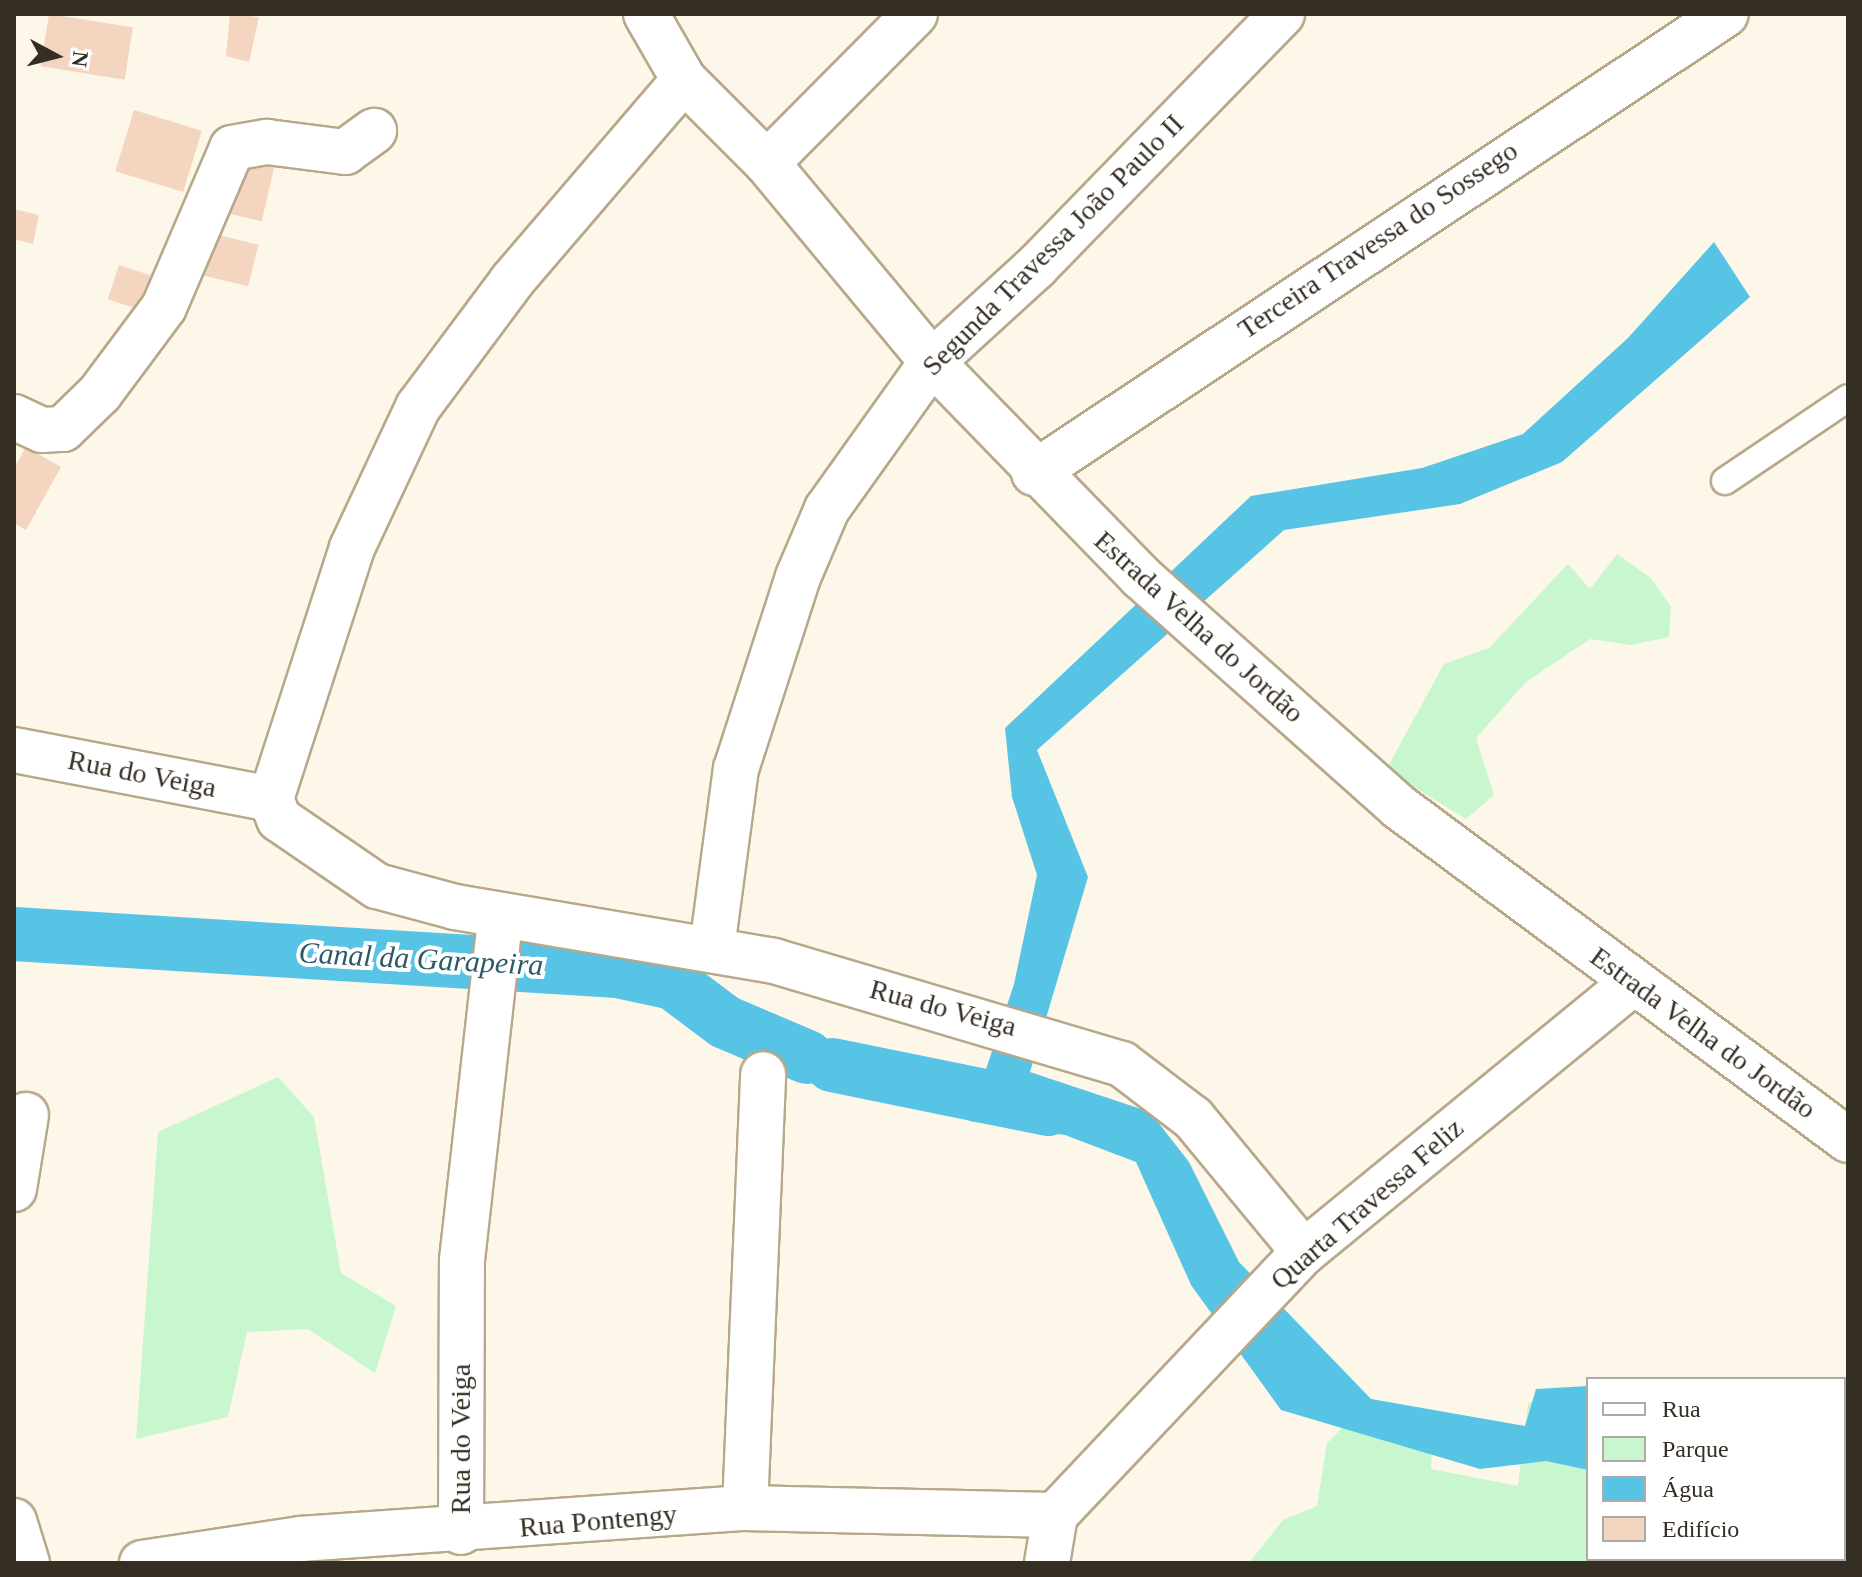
<!DOCTYPE html>
<meta charset="utf-8">
<style>
body{margin:0}
#map{position:relative;width:1862px;height:1577px;overflow:hidden;background:#fdf7ea;font-family:Georgia,serif}
div>[style]{position:absolute}
.green>*{inset:0;background:#c8f7cf}
.water>*{inset:0;background:#57c4e5}
.canal>*{height:54px;margin:-27px;padding:0 27px;transform-origin:27px;border-radius:27px;background:#57c4e5}
.building>*{inset:0;background:#f4d5bf;transform-origin:0 0}
.roads{filter:drop-shadow(2px 0 #b7a889) drop-shadow(-2px 0 #b7a889) drop-shadow(0 2px #b7a889) drop-shadow(0 -2px #b7a889)}
.lane>*{height:26px;margin:-13px;padding:0 13px;transform-origin:13px;border-radius:13px;background:#fff}
.street>*{height:44px;margin:-22px;padding:0 22px;transform-origin:22px;border-radius:22px;background:#fff}
span{translate:-50% -50%;white-space:nowrap;text-align:center;line-height:1.15;-webkit-text-stroke:8px #fff;paint-order:stroke}
.street-label{font-size:28px;color:#352e22}
.water-label{font-size:30px;color:#2c5a68;font-style:italic}
.frame{position:absolute;inset:0;border:16px solid #352e22;pointer-events:none}
.legend{position:absolute;left:1586px;top:1377px;width:260px;height:184px;box-sizing:border-box;background:#fff;border:2px solid #aeaba7;margin:0;padding:10px 14px;list-style:none;font-size:24px;color:#352e22}
.legend li{display:flex;align-items:center;gap:16px;height:40px}
.legend b{width:40px;border:2px solid #aeaba7}
.north{position:absolute;left:16px;top:16px;width:80px;height:80px;-webkit-text-stroke:6px #fff;paint-order:stroke;rotate:97deg;font-size:22px;font-weight:700;line-height:32px;text-align:center;color:#352e22}
.north::after{content:'';display:block;margin:auto;width:28px;height:36px;background:#352e22;clip-path:polygon(50% 0,100% 100%,50% 72%,0 100%)}
</style>
<div id="map">
<div class="green">
<i style="clip-path:polygon(1617px 554px,1651px 578px,1671px 607px,1669px 637px,1631px 645px,1590px 639px,1526px 682px,1476px 738px,1494px 795px,1466px 819px,1386px 770px,1444px 664px,1489px 648px,1568px 564px,1590px 589px)"></i>
<i style="clip-path:polygon(278px 1077px,314px 1117px,341px 1273px,396px 1306px,375px 1373px,308px 1329px,247px 1332px,228px 1417px,136px 1439px,158px 1132px)"></i>
<i style="clip-path:polygon(1588px 1387px,1588px 1559px,1648px 1563px,1249px 1563px,1283px 1520px,1317px 1506px,1327px 1443px,1371px 1399px,1434px 1411px,1431px 1469px,1518px 1486px,1528px 1403px)"></i>
</div>
<div class="water">
<i style="clip-path:polygon(1714px 242px,1750px 297px,1562px 462px,1460px 504px,1284px 530px,1037px 750px,1088px 877px,1030px 1072px,1150px 1112px,1189px 1162px,1239px 1262px,1371px 1399px,1525px 1426px,1536px 1389px,1588px 1386px,1588px 1470px,1546px 1461px,1480px 1469px,1281px 1410px,1191px 1285px,1136px 1162px,1065px 1135px,969px 1121px,1014px 984px,1037px 875px,1012px 797px,1005px 728px,1251px 496px,1422px 468px,1523px 434px,1628px 338px)"></i>
</div>
<div class="canal">
<i style="left:14px;top:934px;width:605px;rotate:3.51deg"></i>
<i style="left:618px;top:971px;width:56px;rotate:12.3deg"></i>
<i style="left:673px;top:983px;width:65px;rotate:36.9deg"></i>
<i style="left:725px;top:1022px;width:89px;rotate:23.1deg"></i>
<i style="left:832px;top:1065px;width:221px;rotate:11.5deg"></i>
</div>
<div class="building">
<i style="left:49px;top:14px;width:85px;height:53px;rotate:9deg"></i>
<i style="clip-path:polygon(230px 14px,259px 17px,249px 62px,226px 56px)"></i>
<i style="left:134px;top:110px;width:71px;height:64px;rotate:17deg"></i>
<i style="left:242px;top:151px;width:35px;height:64px;rotate:13deg"></i>
<i style="clip-path:polygon(14px 209px,39px 215px,33px 244px,14px 239px)"></i>
<i style="left:211px;top:233px;width:49px;height:43px;rotate:14deg"></i>
<i style="left:119px;top:265px;width:33px;height:36px;rotate:18deg"></i>
<i style="clip-path:polygon(26px 447px,61px 467px,26px 530px,14px 523px,14px 468px)"></i>
</div>
<div class="roads">
<div class="lane">
<i style="left:1725px;top:481px;width:148px;rotate:-34deg"></i>
</div>
<div class="street">
<i style="left:646px;top:14px;width:76px;rotate:60.1deg"></i>
<i style="left:684px;top:80px;width:117px;rotate:45deg"></i>
<i style="left:767px;top:163px;width:259px;rotate:50.3deg"></i>
<i style="left:932px;top:362px;width:300px;rotate:45.8deg"></i>
<i style="left:1141px;top:577px;width:346px;rotate:41.7deg"></i>
<i style="left:1399px;top:807px;width:559px;rotate:36.56deg"></i>
<i style="left:684px;top:80px;width:265px;rotate:130.6deg"></i>
<i style="left:512px;top:281px;width:157px;rotate:126.7deg"></i>
<i style="left:418px;top:407px;width:156px;rotate:115.1deg"></i>
<i style="left:352px;top:548px;width:264px;rotate:107.9deg"></i>
<i style="left:271px;top:799px;width:22px;rotate:68deg"></i>
<i style="left:279px;top:819px;width:119px;rotate:34.4deg"></i>
<i style="left:377px;top:886px;width:81px;rotate:15.1deg"></i>
<i style="left:455px;top:907px;width:324px;rotate:9.6deg"></i>
<i style="left:774px;top:961px;width:363px;rotate:16.5deg"></i>
<i style="left:1122px;top:1064px;width:89px;rotate:37.3deg"></i>
<i style="left:1193px;top:1118px;width:174px;rotate:50.4deg"></i>
<i style="left:767px;top:163px;width:210px;rotate:-45.2deg"></i>
<i style="left:14px;top:417px;width:31px;rotate:25deg"></i>
<i style="left:42px;top:430px;width:21px;rotate:-3deg"></i>
<i style="left:63px;top:429px;width:52px;rotate:-44.2deg"></i>
<i style="left:100px;top:393px;width:107px;rotate:-53.3deg"></i>
<i style="left:164px;top:307px;width:173px;rotate:-66.8deg"></i>
<i style="left:232px;top:148px;width:36px;rotate:-10deg"></i>
<i style="left:267px;top:142px;width:79px;rotate:7.3deg"></i>
<i style="left:345px;top:152px;width:36px;rotate:-36deg"></i>
<i style="left:1034px;top:473px;width:830px;rotate:-33.56deg"></i>
<i style="left:14px;top:750px;width:262px;rotate:10.8deg"></i>
<i style="left:712px;top:948px;width:181px;rotate:-82.4deg"></i>
<i style="left:736px;top:769px;width:202px;rotate:-72.1deg"></i>
<i style="left:798px;top:577px;width:74px;rotate:-66.9deg"></i>
<i style="left:827px;top:509px;width:181px;rotate:-54.5deg"></i>
<i style="left:932px;top:362px;width:141px;rotate:-42.4deg"></i>
<i style="left:1036px;top:267px;width:353px;rotate:-45.8deg"></i>
<i style="left:14px;top:1189px;width:75px;rotate:-80.8deg"></i>
<i style="left:745px;top:1508px;width:434px;rotate:-87.6deg"></i>
<i style="left:1055px;top:1515px;width:362px;rotate:-46.6deg"></i>
<i style="left:1304px;top:1252px;width:425px;rotate:-39.3deg"></i>
<i style="left:14px;top:1521px;width:44px;rotate:72.8deg"></i>
<i style="left:461px;top:1532px;width:272px;rotate:-89.8deg"></i>
<i style="left:462px;top:1260px;width:347px;rotate:-83.6deg"></i>
<i style="left:142px;top:1563px;width:160px;rotate:-8.6deg"></i>
<i style="left:300px;top:1539px;width:446px;rotate:-4deg"></i>
<i style="left:745px;top:1508px;width:310px;rotate:1.3deg"></i>
<i style="left:1047px;top:1563px;width:49px;rotate:-80.5deg"></i>
</div>
</div>
<div class="street-label">
<span style="left:1378px;top:240px;rotate:-34deg">Terceira Travessa do Sossego</span>
<span style="left:1053px;top:245px;rotate:-45deg">Segunda Travessa João Paulo II</span>
<span style="left:1199px;top:627px;rotate:42deg">Estrada Velha do Jordão</span>
<span style="left:142px;top:774px;rotate:11deg">Rua do Veiga</span>
<span style="left:943px;top:1008px;rotate:15deg">Rua do Veiga</span>
<span style="left:1703px;top:1033px;rotate:36deg">Estrada Velha do Jordão</span>
<span style="left:1367px;top:1204px;rotate:-41deg">Quarta Travessa Feliz</span>
<span style="left:461px;top:1439px;rotate:-90deg">Rua do Veiga</span>
<span style="left:598px;top:1521px;rotate:-5deg">Rua Pontengy</span>
</div>
<div class="water-label">
<span style="left:421px;top:959px;rotate:3deg">Canal da Garapeira</span>
</div>
<div class="frame"></div>
<ul class="legend">
<li><b style="height:10px;background:#fff"></b>Rua</li>
<li><b style="height:22px;background:#c8f7cf"></b>Parque</li>
<li><b style="height:22px;background:#57c4e5"></b>Água</li>
<li><b style="height:22px;background:#f4d5bf"></b>Edifício</li>
</ul>
<div class="north">N</div>
</div>
